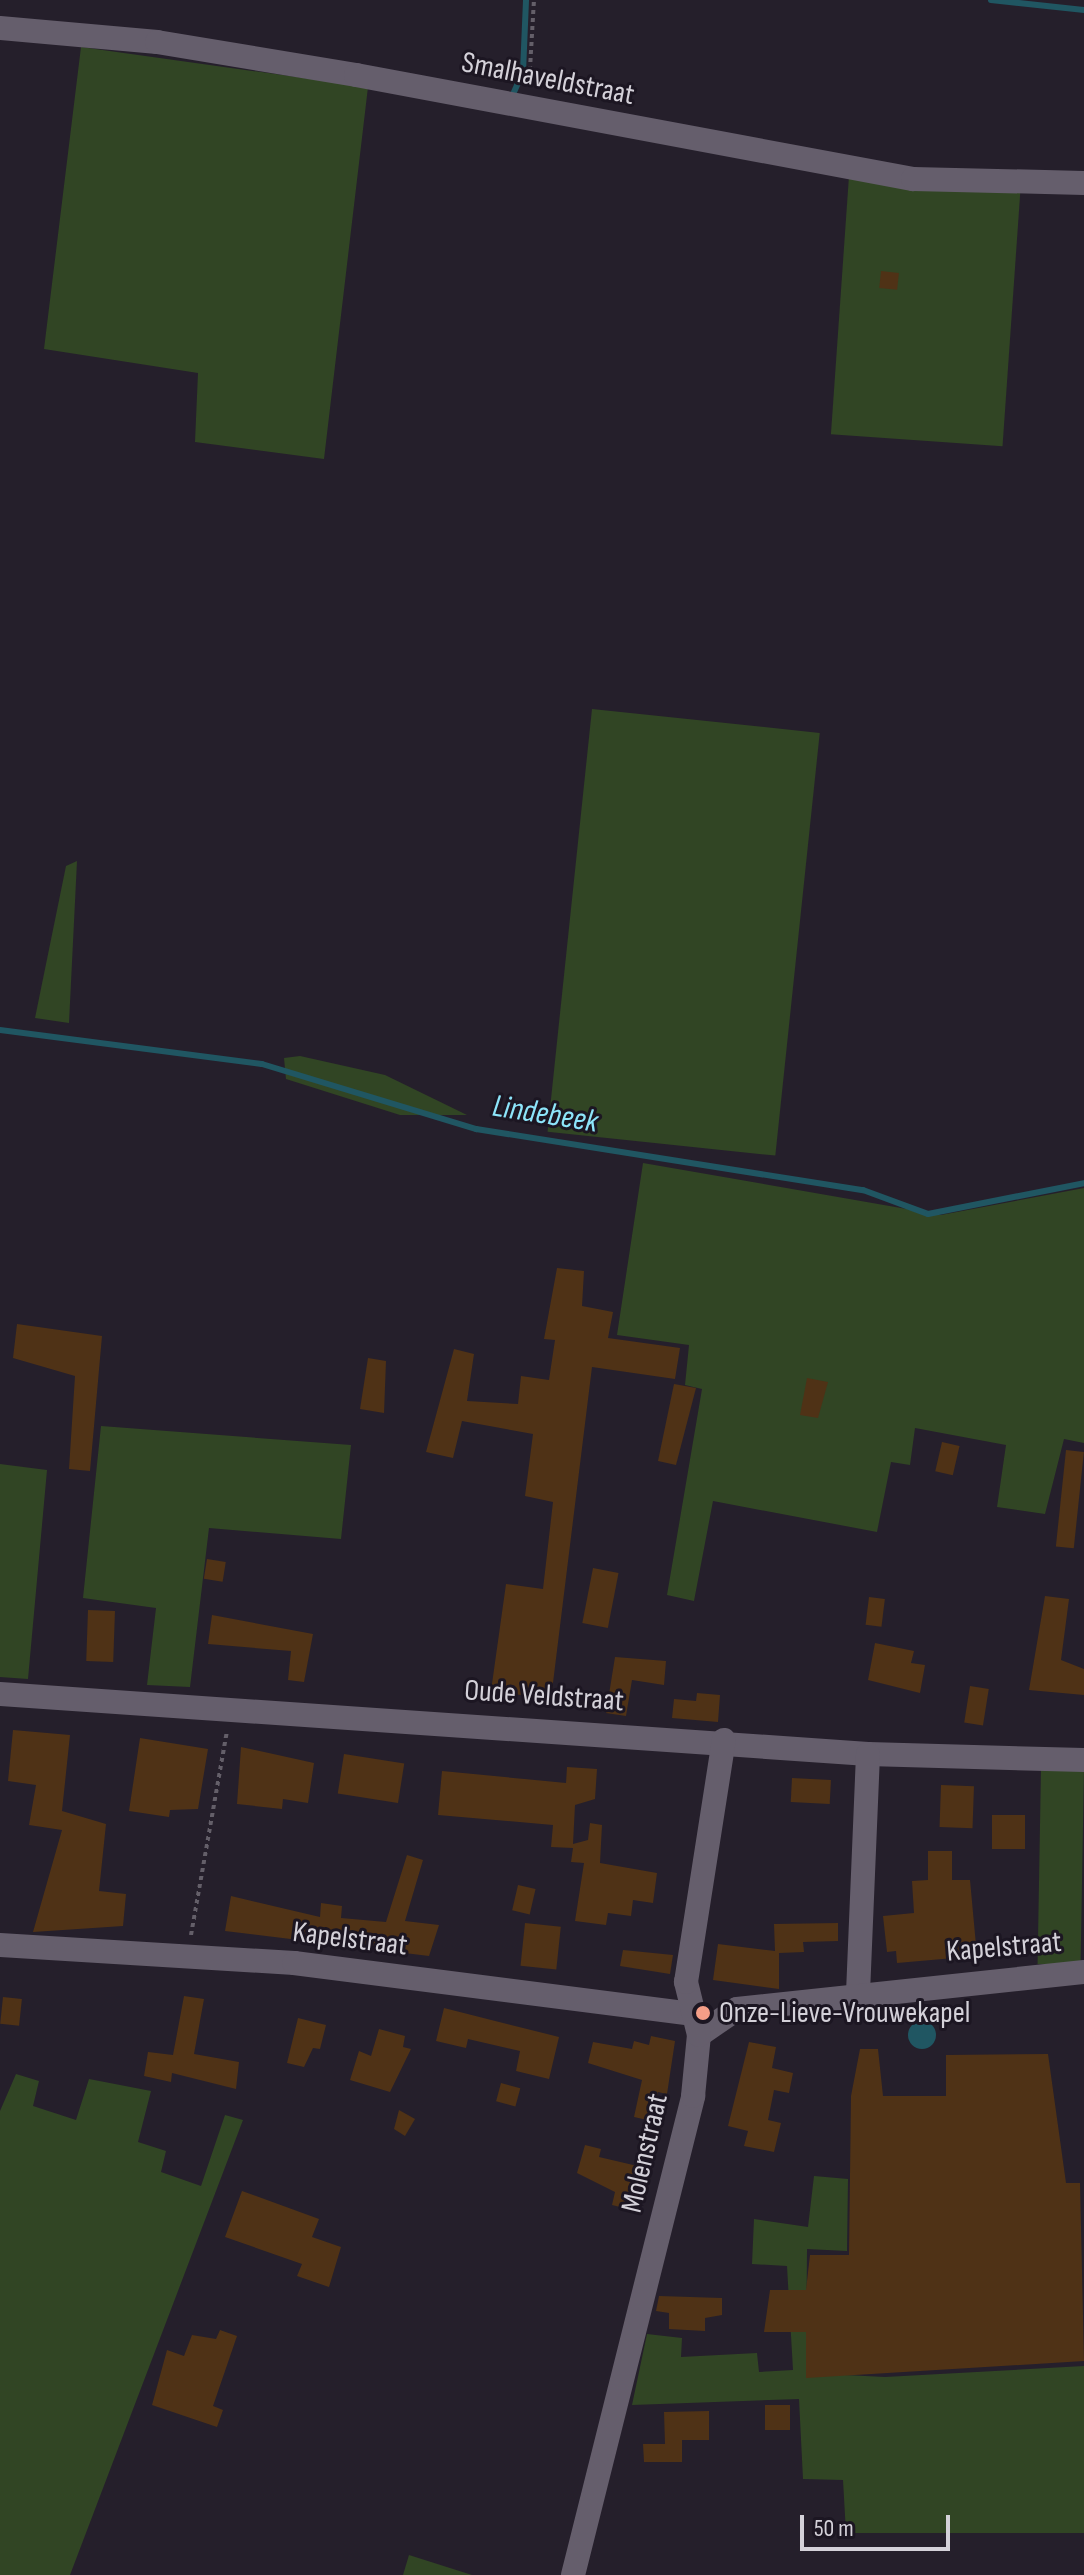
<!DOCTYPE html>
<style>
body{margin:0}
#map{position:relative;width:1084px;height:2575px;overflow:hidden;background:#251f2b;font-family:"Sofia Sans Condensed",sans-serif}
div>[style]{position:absolute}
.green>*{inset:0;background:#314524;transform-origin:0 0}
.water>*{inset:0;background:#205662}
.round{border-radius:50%}
.stream>*{height:6px;margin:-3px;padding:0 3px;transform-origin:3px;border-radius:3px;background:#205662}
.building>*{inset:0;background:#4f3216;transform-origin:0 0}
.path>*{height:4px;margin-top:-2px;transform-origin:0;background:repeating-linear-gradient(90deg,#645f69 0 4px,transparent 0 8px)}
.minor>*{height:24px;margin:-12px;padding:0 12px;transform-origin:12px;border-radius:12px;background:#655e6c}
.dots>*{width:22px;height:22px;translate:-50% -50%;box-sizing:border-box;border:4px solid #1c1622;border-radius:50%}
span{translate:-50% -50%;white-space:nowrap;text-align:center;line-height:1.15;-webkit-text-stroke:6px #1c1622;paint-order:stroke}
.street-label{font-size:30px;color:#d4d1d9}
.poi-label{font-size:30px;color:#d4d1d9}
.left{translate:0 -50%;text-align:left}
.water-label{font-size:32px;color:#8de5fa;font-style:italic}
.scale{position:absolute;left:800px;top:2515px;width:150px;height:36px;box-sizing:border-box;border:4px solid #d4d1d9;border-top:0;padding-left:10px;font-size:24px;line-height:28px;white-space:nowrap;color:#d4d1d9;-webkit-text-stroke:6px #1c1622;paint-order:stroke}
</style>
<div id="map">
<div class="green">
<i style="clip-path:polygon(81px 47px,368px 87px,324px 459px,195px 442px,198px 373px,44px 349px)"></i>
<i style="left:849px;top:176px;width:172px;height:259px;rotate:4deg"></i>
<i style="left:592px;top:709px;width:229px;height:425px;rotate:6deg"></i>
<i style="clip-path:polygon(77px 861px,69px 1023px,35px 1018px,66px 866px)"></i>
<i style="clip-path:polygon(300px 1056px,385px 1075px,467px 1115px,400px 1115px,286px 1079px,284px 1058px)"></i>
<i style="clip-path:polygon(643px 1163px,941px 1215px,1084px 1188px,1084px 1443px,1064px 1439px,1045px 1514px,997px 1507px,1006px 1445px,915px 1428px,910px 1465px,891px 1462px,877px 1532px,713px 1501px,694px 1601px,667px 1595px,702px 1389px,685px 1385px,689px 1345px,617px 1335px)"></i>
<i style="clip-path:polygon(101px 1426px,351px 1445px,341px 1539px,209px 1528px,190px 1687px,147px 1685px,156px 1608px,83px 1598px)"></i>
<i style="clip-path:polygon(0 1464px,47px 1470px,28px 1679px,0 1677px)"></i>
<i style="left:1041px;top:1768px;width:43px;height:196px;rotate:1deg"></i>
<i style="clip-path:polygon(16px 2074px,39px 2081px,33px 2106px,76px 2120px,89px 2079px,151px 2091px,138px 2142px,166px 2151px,161px 2172px,201px 2186px,225px 2115px,243px 2120px,70px 2575px,0 2575px,0 2111px)"></i>
<i style="clip-path:polygon(814px 2176px,848px 2179px,847px 2251px,807px 2249px,806px 2373px,885px 2377px,1084px 2366px,1084px 2533px,846px 2533px,843px 2480px,803px 2479px,799px 2399px,632px 2405px,647px 2334px,682px 2338px,681px 2357px,757px 2353px,759px 2372px,793px 2370px,787px 2266px,752px 2264px,754px 2219px,808px 2227px)"></i>
<i style="clip-path:polygon(409px 2555px,472px 2575px,403px 2575px)"></i>
</div>
<div class="water">
<i class="round" style="left:908px;top:2021px;width:28px;height:28px"></i>
</div>
<div class="stream">
<i style="left:991px;top:0;width:94px;rotate:6.1deg"></i>
<i style="left:514px;top:92px;width:22px;rotate:-66deg"></i>
<i style="left:523px;top:72px;width:72px;rotate:-87.6deg"></i>
<i style="left:0;top:1030px;width:264px;rotate:7.4deg"></i>
<i style="left:262px;top:1064px;width:224px;rotate:16.9deg"></i>
<i style="left:476px;top:1129px;width:392px;rotate:9deg"></i>
<i style="left:863px;top:1190px;width:69px;rotate:20.3deg"></i>
<i style="left:928px;top:1214px;width:159px;rotate:-11.2deg"></i>
</div>
<div class="building">
<i style="left:881px;top:271px;width:18px;height:17px;rotate:6deg"></i>
<i style="clip-path:polygon(557px 1268px,584px 1271px,582px 1306px,613px 1312px,608px 1338px,680px 1348px,675px 1379px,592px 1367px,551px 1699px,491px 1691px,506px 1584px,543px 1589px,553px 1502px,525px 1496px,533px 1434px,462px 1421px,453px 1458px,426px 1452px,454px 1349px,474px 1354px,467px 1401px,518px 1404px,521px 1376px,549px 1380px,555px 1340px,544px 1339px)"></i>
<i style="clip-path:polygon(17px 1324px,102px 1336px,90px 1471px,69px 1469px,75px 1376px,13px 1358px)"></i>
<i style="clip-path:polygon(368px 1358px,386px 1361px,384px 1413px,360px 1409px)"></i>
<i style="clip-path:polygon(807px 1378px,828px 1382px,818px 1418px,800px 1415px)"></i>
<i style="clip-path:polygon(674px 1384px,696px 1388px,676px 1465px,658px 1461px)"></i>
<i style="left:942px;top:1442px;width:18px;height:30px;rotate:13deg"></i>
<i style="left:1066px;top:1450px;width:18px;height:97px;rotate:6deg"></i>
<i style="left:207px;top:1559px;width:19px;height:20px;rotate:9deg"></i>
<i style="left:593px;top:1568px;width:26px;height:56px;rotate:11deg"></i>
<i style="clip-path:polygon(1045px 1596px,1069px 1599px,1061px 1660px,1084px 1669px,1084px 1695px,1029px 1690px)"></i>
<i style="left:869px;top:1597px;width:16px;height:28px;rotate:7deg"></i>
<i style="left:88px;top:1610px;width:27px;height:51px;rotate:2deg"></i>
<i style="clip-path:polygon(212px 1615px,313px 1634px,304px 1682px,288px 1680px,291px 1651px,208px 1644px)"></i>
<i style="clip-path:polygon(875px 1643px,914px 1651px,911px 1663px,925px 1665px,920px 1693px,868px 1680px)"></i>
<i style="clip-path:polygon(615px 1657px,666px 1661px,664px 1685px,632px 1680px,626px 1716px,606px 1713px)"></i>
<i style="left:970px;top:1686px;width:19px;height:37px;rotate:9deg"></i>
<i style="clip-path:polygon(697px 1693px,720px 1695px,718px 1722px,672px 1718px,674px 1699px,696px 1701px)"></i>
<i style="clip-path:polygon(13px 1730px,70px 1735px,62px 1811px,106px 1824px,99px 1891px,126px 1894px,123px 1926px,33px 1932px,62px 1830px,29px 1825px,36px 1785px,8px 1781px)"></i>
<i style="clip-path:polygon(140px 1738px,208px 1749px,198px 1809px,170px 1810px,169px 1817px,129px 1811px)"></i>
<i style="clip-path:polygon(241px 1747px,314px 1763px,308px 1803px,283px 1799px,282px 1809px,237px 1804px)"></i>
<i style="left:344px;top:1754px;width:61px;height:40px;rotate:9deg"></i>
<i style="clip-path:polygon(567px 1767px,597px 1769px,595px 1799px,575px 1805px,573px 1844px,588px 1840px,590px 1823px,602px 1825px,600px 1863px,657px 1873px,653px 1903px,633px 1900px,631px 1916px,608px 1913px,606px 1925px,575px 1921px,584px 1863px,571px 1862px,573px 1848px,551px 1847px,553px 1825px,438px 1815px,442px 1771px,566px 1783px)"></i>
<i style="left:792px;top:1778px;width:39px;height:24px;rotate:3deg"></i>
<i style="left:941px;top:1785px;width:33px;height:42px;rotate:2deg"></i>
<i style="left:992px;top:1815px;width:33px;height:34px"></i>
<i style="clip-path:polygon(928px 1851px,952px 1851px,952px 1880px,970px 1880px,977px 1956px,897px 1963px,896px 1951px,887px 1952px,883px 1916px,914px 1913px,912px 1881px,928px 1880px)"></i>
<i style="clip-path:polygon(407px 1855px,423px 1860px,405px 1921px,439px 1925px,429px 1956px,225px 1931px,231px 1896px,320px 1917px,321px 1903px,342px 1906px,341px 1918px,386px 1922px)"></i>
<i style="left:518px;top:1885px;width:18px;height:26px;rotate:13deg"></i>
<i style="left:525px;top:1923px;width:36px;height:43px;rotate:6deg"></i>
<i style="clip-path:polygon(838px 1923px,838px 1941px,803px 1942px,804px 1952px,779px 1953px,779px 1989px,713px 1980px,718px 1944px,775px 1951px,774px 1924px)"></i>
<i style="clip-path:polygon(623px 1950px,673px 1955px,670px 1974px,620px 1966px)"></i>
<i style="clip-path:polygon(184px 1996px,204px 1999px,194px 2054px,239px 2062px,236px 2089px,172px 2073px,171px 2082px,144px 2076px,148px 2052px,173px 2055px)"></i>
<i style="left:3px;top:1997px;width:19px;height:27px;rotate:6deg"></i>
<i style="clip-path:polygon(444px 2008px,559px 2037px,549px 2079px,516px 2071px,520px 2051px,468px 2039px,466px 2048px,436px 2041px)"></i>
<i style="clip-path:polygon(298px 2018px,326px 2025px,320px 2049px,313px 2048px,304px 2067px,287px 2063px)"></i>
<i style="clip-path:polygon(379px 2029px,405px 2036px,403px 2047px,411px 2049px,390px 2092px,350px 2080px,359px 2051px,371px 2056px)"></i>
<i style="clip-path:polygon(651px 2036px,675px 2041px,667px 2094px,658px 2092px,652px 2121px,634px 2117px,642px 2080px,588px 2063px,593px 2042px,632px 2049px,634px 2041px,649px 2045px)"></i>
<i style="clip-path:polygon(749px 2042px,776px 2047px,772px 2068px,793px 2073px,789px 2093px,774px 2090px,768px 2120px,781px 2123px,774px 2152px,744px 2146px,748px 2131px,728px 2126px)"></i>
<i style="clip-path:polygon(860px 2049px,878px 2049px,883px 2096px,946px 2096px,946px 2055px,1048px 2054px,1066px 2183px,1080px 2183px,1084px 2361px,806px 2378px,806px 2332px,764px 2332px,770px 2290px,806px 2290px,810px 2255px,849px 2255px,851px 2096px)"></i>
<i style="left:501px;top:2083px;width:20px;height:19px;rotate:15deg"></i>
<i style="clip-path:polygon(399px 2110px,415px 2119px,405px 2136px,394px 2129px)"></i>
<i style="clip-path:polygon(585px 2145px,601px 2149px,599px 2157px,646px 2168px,636px 2211px,612px 2205px,615px 2192px,577px 2173px)"></i>
<i style="clip-path:polygon(242px 2191px,319px 2219px,312px 2237px,341px 2247px,329px 2287px,297px 2276px,302px 2264px,225px 2237px)"></i>
<i style="clip-path:polygon(659px 2296px,722px 2298px,722px 2315px,705px 2318px,705px 2331px,669px 2329px,669px 2313px,656px 2311px)"></i>
<i style="clip-path:polygon(220px 2330px,237px 2336px,213px 2406px,223px 2410px,217px 2427px,152px 2405px,167px 2350px,184px 2356px,192px 2335px,216px 2339px)"></i>
<i style="left:790px;top:2405px;width:25px;height:25px;rotate:90deg"></i>
<i style="clip-path:polygon(709px 2411px,709px 2440px,682px 2440px,682px 2462px,644px 2462px,643px 2444px,665px 2444px,664px 2412px)"></i>
</div>
<div class="path">
<i style="left:529px;top:86px;width:86px;rotate:-86.7deg"></i>
<i style="left:191px;top:1935px;width:207px;rotate:-80deg"></i>
</div>
<div class="minor">
<i style="left:0;top:28px;width:158px;rotate:5.1deg"></i>
<i style="left:157px;top:42px;width:202px;rotate:9.4deg"></i>
<i style="left:356px;top:75px;width:567px;rotate:10.58deg"></i>
<i style="left:913px;top:179px;width:171px;rotate:1.3deg"></i>
<i style="left:0;top:1694px;width:870px;rotate:3.95deg"></i>
<i style="left:868px;top:1754px;width:216px;rotate:1.6deg"></i>
<i style="left:0;top:1945px;width:295px;rotate:3.5deg"></i>
<i style="left:294px;top:1963px;width:399px;rotate:7.3deg"></i>
<i style="left:858px;top:1993px;width:239px;rotate:-87.6deg"></i>
<i style="left:699px;top:2035px;width:46px;rotate:-34.4deg"></i>
<i style="left:737px;top:2009px;width:349px;rotate:-6.1deg"></i>
<i style="left:573px;top:2575px;width:494px;rotate:-75.9deg"></i>
<i style="left:693px;top:2096px;width:61px;rotate:-84.4deg"></i>
<i style="left:699px;top:2035px;width:55px;rotate:-103.8deg"></i>
<i style="left:686px;top:1982px;width:245px;rotate:-81.1deg"></i>
</div>
<div class="dots">
<i style="left:703px;top:2013px;background:#f49e87"></i>
</div>
<div class="street-label">
<span style="left:548px;top:79px;rotate:11deg">Smalhaveldstraat</span>
<span style="left:544px;top:1696px;rotate:4deg">Oude Veldstraat</span>
<span style="left:350px;top:1939px;rotate:7deg">Kapelstraat</span>
<span style="left:1004px;top:1947px;rotate:-5deg">Kapelstraat</span>
<span style="left:645px;top:2153px;rotate:-77deg">Molenstraat</span>
</div>
<div class="poi-label">
<span class="left" style="left:719px;top:2013px">Onze-Lieve-Vrouwekapel</span>
</div>
<div class="water-label">
<span style="left:545px;top:1115px;rotate:9deg">Lindebeek</span>
</div>
<div class="scale">50 m</div>
</div>
